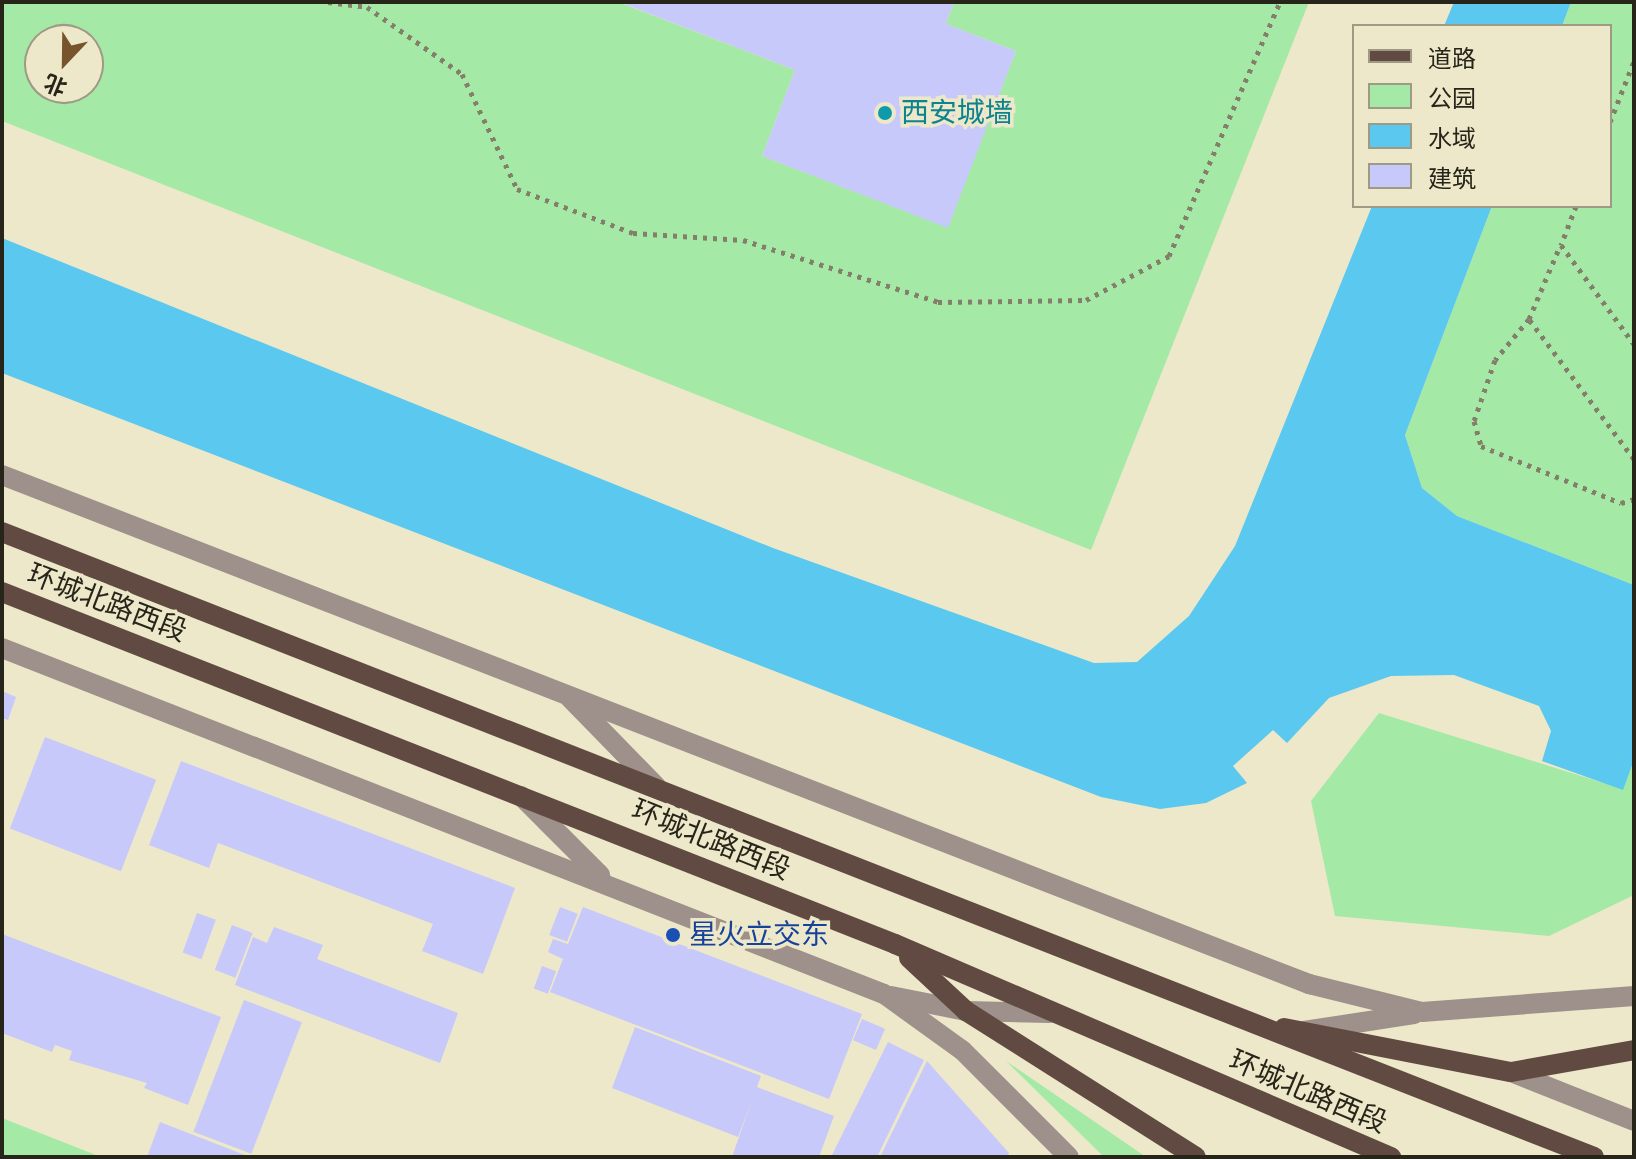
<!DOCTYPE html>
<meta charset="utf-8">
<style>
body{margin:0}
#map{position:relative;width:1636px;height:1159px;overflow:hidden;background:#ede8c9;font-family:Helvetica,"Noto Sans SC",sans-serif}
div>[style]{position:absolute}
.green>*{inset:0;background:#a5e9a7}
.water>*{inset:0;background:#5bc8ef}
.building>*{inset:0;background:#c7c9fa;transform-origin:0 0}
.path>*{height:5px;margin-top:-2.5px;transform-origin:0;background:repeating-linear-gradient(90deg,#837f6b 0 4px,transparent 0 10px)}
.minor>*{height:20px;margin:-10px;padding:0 10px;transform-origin:10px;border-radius:10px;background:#9e908a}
.tertiary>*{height:20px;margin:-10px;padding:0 10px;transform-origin:10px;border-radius:10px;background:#9e908a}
.primary>*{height:20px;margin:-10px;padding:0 10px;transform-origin:10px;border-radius:10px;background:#614a41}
.dots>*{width:22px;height:22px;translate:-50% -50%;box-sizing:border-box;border:4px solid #ede8c9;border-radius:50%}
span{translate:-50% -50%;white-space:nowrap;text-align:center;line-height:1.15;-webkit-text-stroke:7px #ede8c9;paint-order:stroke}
.culture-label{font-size:28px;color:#0d838f}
.left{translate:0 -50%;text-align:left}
.street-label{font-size:28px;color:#27251a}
.transit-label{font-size:28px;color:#164399}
.frame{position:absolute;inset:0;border:4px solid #27251a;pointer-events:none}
.legend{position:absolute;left:1352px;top:24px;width:260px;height:184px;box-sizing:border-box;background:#ede8c9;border:2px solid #9e9a83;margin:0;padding:10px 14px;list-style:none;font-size:24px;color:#27251a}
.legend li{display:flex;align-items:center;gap:16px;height:40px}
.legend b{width:40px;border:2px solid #9e9a83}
.north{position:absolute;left:24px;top:24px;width:80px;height:80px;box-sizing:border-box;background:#ede8c9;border:2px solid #9e9a83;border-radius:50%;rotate:202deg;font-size:22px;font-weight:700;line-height:32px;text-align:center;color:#27251a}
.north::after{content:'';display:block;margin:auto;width:28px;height:36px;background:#78542d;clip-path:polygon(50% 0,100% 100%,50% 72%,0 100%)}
</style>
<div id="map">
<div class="green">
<i style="clip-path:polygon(evenodd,2px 2px,618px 2px,795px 70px,762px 156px,947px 227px,1016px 51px,946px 24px,954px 2px,1309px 2px,1091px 550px,2px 121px,2px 2px,40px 40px,88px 40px,88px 88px,40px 88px,40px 40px)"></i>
<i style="clip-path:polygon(1571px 2px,1634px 2px,1634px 585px,1457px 516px,1422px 488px,1405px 435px,1492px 206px,1610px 206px,1610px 26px,1562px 26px)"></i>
<i style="clip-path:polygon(1379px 713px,1623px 789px,1634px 760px,1634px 895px,1549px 936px,1335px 916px,1311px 801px)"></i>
<i style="clip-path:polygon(1006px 1061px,1146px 1157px,1104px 1157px)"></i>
<i style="clip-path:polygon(2px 1118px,101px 1157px,2px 1157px)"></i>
</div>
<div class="water">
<i style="clip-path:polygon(1454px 2px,1571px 2px,1562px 26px,1444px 26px)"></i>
<i style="clip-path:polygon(1372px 206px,1492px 206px,1405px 435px,1422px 488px,1457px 516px,1634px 585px,1634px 760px,1623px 790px,1542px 761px,1551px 731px,1539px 706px,1454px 675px,1391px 676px,1329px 698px,1287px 743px,1273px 730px,1233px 766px,1247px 783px,1206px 803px,1160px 809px,1101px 797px,2px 373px,2px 238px,773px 548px,1094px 663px,1137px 662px,1189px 616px,1235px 546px)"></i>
</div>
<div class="building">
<i style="clip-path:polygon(619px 2px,954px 2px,946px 24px,1016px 51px,948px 228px,762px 156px,795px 70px)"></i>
<i style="clip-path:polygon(2px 691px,16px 697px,8px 720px,2px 718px)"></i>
<i style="left:45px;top:737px;width:119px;height:98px;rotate:21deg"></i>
<i style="clip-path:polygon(181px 761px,515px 888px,483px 974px,422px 951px,433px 924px,218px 843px,209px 868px,149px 845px)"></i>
<i style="left:560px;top:907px;width:19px;height:30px;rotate:21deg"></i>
<i style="clip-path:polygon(583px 907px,862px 1014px,829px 1099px,550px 992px,563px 959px,548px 952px,553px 939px,568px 944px)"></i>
<i style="left:197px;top:913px;width:20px;height:42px;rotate:20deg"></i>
<i style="left:232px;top:925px;width:22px;height:48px;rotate:21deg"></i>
<i style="clip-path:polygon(274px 927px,323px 945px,317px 959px,458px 1013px,440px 1063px,235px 985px,253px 937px,267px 943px)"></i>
<i style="clip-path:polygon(2px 934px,221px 1017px,188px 1105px,144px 1088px,147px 1083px,69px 1060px,72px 1051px,55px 1045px,52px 1052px,2px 1033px)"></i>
<i style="left:542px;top:966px;width:15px;height:24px;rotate:20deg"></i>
<i style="left:244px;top:1000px;width:62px;height:141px;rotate:21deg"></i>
<i style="left:862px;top:1019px;width:25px;height:23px;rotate:23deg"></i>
<i style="clip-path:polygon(635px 1027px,761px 1076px,757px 1087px,834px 1116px,819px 1157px,732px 1157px,752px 1100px,738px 1137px,612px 1088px)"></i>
<i style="clip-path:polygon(888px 1042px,924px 1060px,877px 1157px,831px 1157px)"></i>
<i style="clip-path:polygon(927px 1061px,1009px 1153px,1007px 1157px,880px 1157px)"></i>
<i style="clip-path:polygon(160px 1122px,250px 1157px,147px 1157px)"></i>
</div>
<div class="path">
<i style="left:328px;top:2px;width:39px;rotate:7deg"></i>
<i style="left:367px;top:7px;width:116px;rotate:35.2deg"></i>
<i style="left:462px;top:74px;width:127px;rotate:64.4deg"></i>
<i style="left:517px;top:189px;width:124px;rotate:20.8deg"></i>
<i style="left:633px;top:233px;width:110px;rotate:3.6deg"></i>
<i style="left:743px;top:240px;width:205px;rotate:17.6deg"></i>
<i style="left:938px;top:302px;width:148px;rotate:-0.8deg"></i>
<i style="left:1086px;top:300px;width:94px;rotate:-27.9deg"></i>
<i style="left:1169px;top:256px;width:277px;rotate:-66.4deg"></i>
<i style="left:1610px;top:122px;width:66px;rotate:-68.5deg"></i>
<i style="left:1576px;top:206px;width:42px;rotate:111deg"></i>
<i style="left:1561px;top:245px;width:123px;rotate:53.6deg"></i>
<i style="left:1529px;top:319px;width:79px;rotate:-67deg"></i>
<i style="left:1634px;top:459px;width:175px;rotate:-126.9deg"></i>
<i style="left:1529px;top:319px;width:53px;rotate:129.7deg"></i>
<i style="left:1495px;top:360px;width:65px;rotate:109deg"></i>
<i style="left:1474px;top:421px;width:26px;rotate:74deg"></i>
<i style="left:1481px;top:446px;width:151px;rotate:22.2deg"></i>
<i style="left:1621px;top:503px;width:14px;rotate:-17deg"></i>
</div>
<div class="minor">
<i style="left:2px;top:475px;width:1403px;rotate:21.28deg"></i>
<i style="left:1309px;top:984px;width:116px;rotate:13.9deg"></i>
<i style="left:1422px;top:1012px;width:213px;rotate:-4.3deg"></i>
<i style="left:2px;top:648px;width:947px;rotate:21.42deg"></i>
<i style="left:884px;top:994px;width:96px;rotate:35.7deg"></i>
<i style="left:962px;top:1050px;width:151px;rotate:45deg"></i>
<i style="left:570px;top:698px;width:124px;rotate:45.7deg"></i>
<i style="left:521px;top:796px;width:112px;rotate:45deg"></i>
<i style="left:891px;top:996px;width:76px;rotate:11.3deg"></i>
<i style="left:966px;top:1011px;width:84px;rotate:1.4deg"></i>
<i style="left:1304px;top:1031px;width:111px;rotate:-8.8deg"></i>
</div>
<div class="tertiary">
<i style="left:1511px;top:1072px;width:132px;rotate:21.7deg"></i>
</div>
<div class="primary">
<i style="left:2px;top:532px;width:1710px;rotate:21.43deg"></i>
<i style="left:2px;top:592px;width:960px;rotate:21.51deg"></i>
<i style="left:895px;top:944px;width:540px;rotate:23.24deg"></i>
<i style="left:909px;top:958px;width:78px;rotate:42.9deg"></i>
<i style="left:966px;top:1011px;width:272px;rotate:32.4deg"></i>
<i style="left:1284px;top:1028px;width:231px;rotate:11deg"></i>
<i style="left:1511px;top:1072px;width:125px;rotate:-10.1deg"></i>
</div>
<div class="dots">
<i style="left:885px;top:113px;background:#0f9aa8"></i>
<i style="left:673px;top:935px;background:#1a4fb4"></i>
</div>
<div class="culture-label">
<span class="left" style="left:901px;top:113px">西安城墙</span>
</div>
<div class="street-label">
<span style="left:107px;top:603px;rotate:21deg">环城北路西段</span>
<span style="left:711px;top:840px;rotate:22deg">环城北路西段</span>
<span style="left:1308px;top:1092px;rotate:23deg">环城北路西段</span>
</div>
<div class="transit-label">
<span class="left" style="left:689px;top:935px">星火立交东</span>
</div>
<div class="frame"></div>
<ul class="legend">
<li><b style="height:10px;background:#614a41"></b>道路</li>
<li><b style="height:22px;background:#a5e9a7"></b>公园</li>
<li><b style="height:22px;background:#5bc8ef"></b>水域</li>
<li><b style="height:22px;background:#c7c9fa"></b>建筑</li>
</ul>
<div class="north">北</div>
</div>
